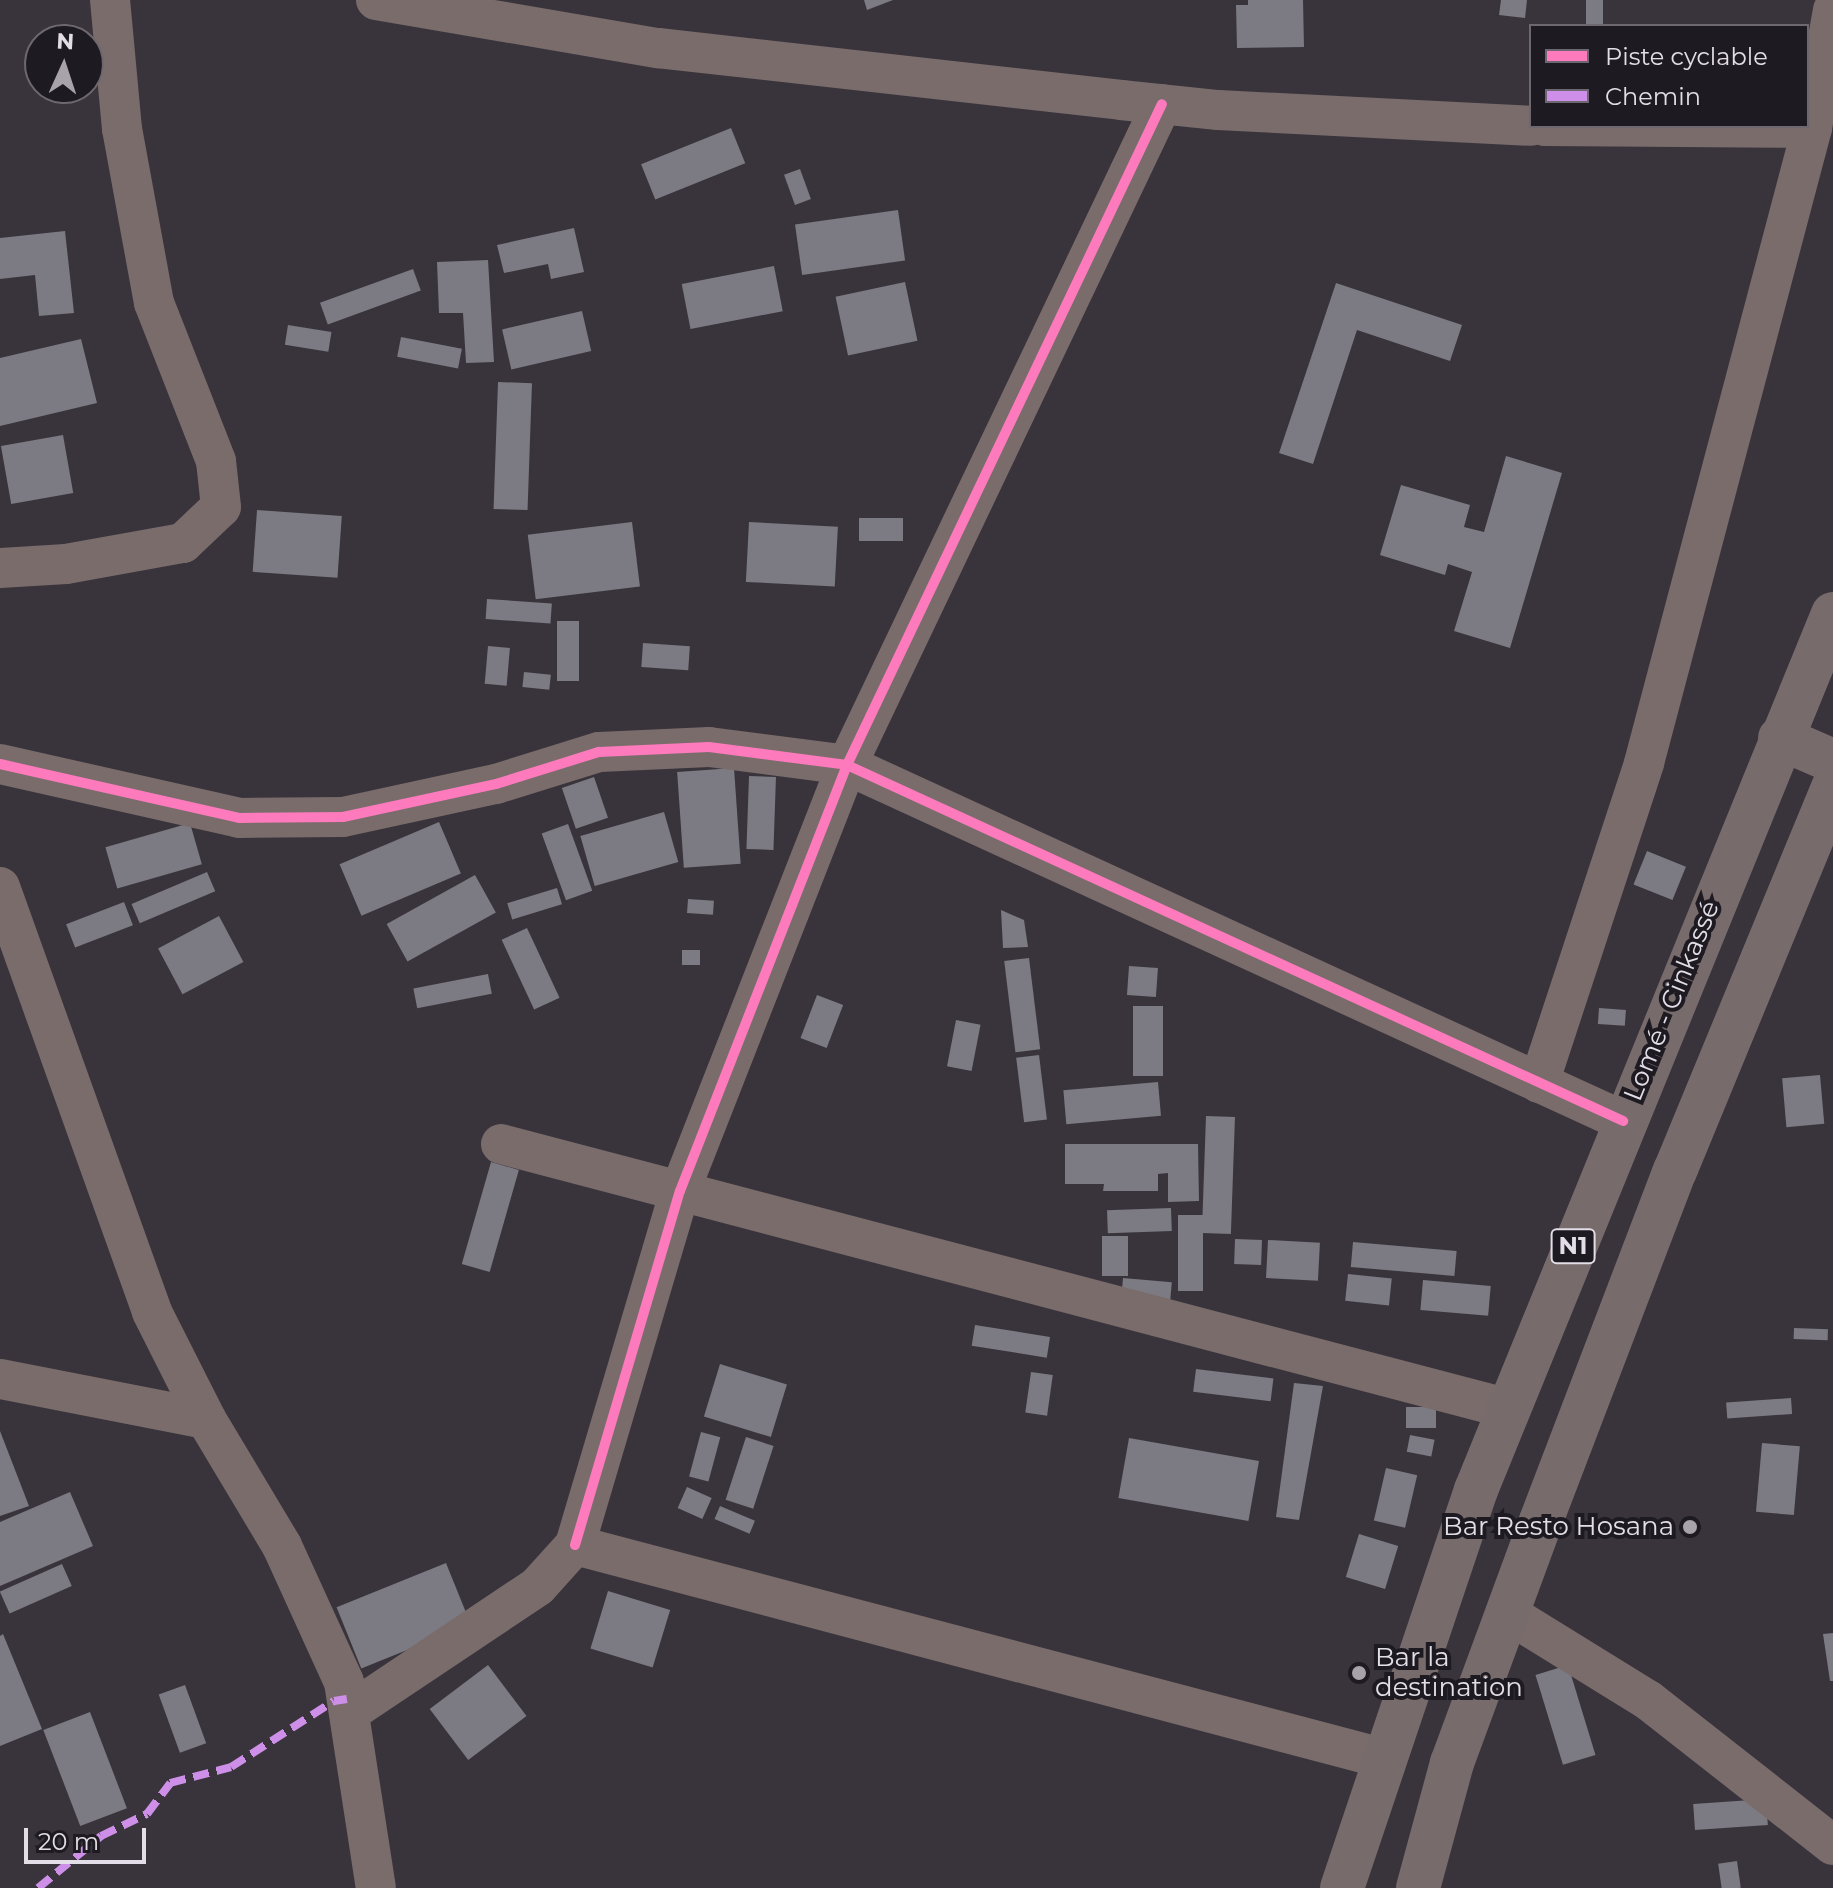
<!DOCTYPE html>
<meta charset="utf-8">
<style>
body{margin:0}
#map{position:relative;width:1833px;height:1888px;overflow:hidden;background:#39343c;font-family:Montserrat,sans-serif}
div>[style]{position:absolute}
.building>*{inset:0;background:#7c7a82;transform-origin:0 0}
.minor>*{height:40px;margin:-20px;padding:0 20px;transform-origin:20px;border-radius:20px;background:#7a6c6b}
.trunk>*{height:44px;margin:-22px;padding:0 22px;transform-origin:22px;border-radius:22px;background:#776b6c}
.quiet>*{height:8px;margin-top:-4px;transform-origin:0;background:repeating-linear-gradient(90deg,#ce8fe9 0 16px,transparent 0 24px)}
.cycleway>*{height:10px;margin:-5px;padding:0 5px;transform-origin:5px;border-radius:5px;background:#fd7abc}
.dots>*{width:22px;height:22px;translate:-50% -50%;box-sizing:border-box;border:4px solid #1e1a21;border-radius:50%}
span{translate:-50% -50%;white-space:nowrap;text-align:center;line-height:1.15;-webkit-text-stroke:8px #1e1a21;paint-order:stroke}
.shield-label span{padding:2px 6px;background:#1e1a21;border:2px solid;border-radius:6px;-webkit-text-stroke-width:0}
.shield-label{font-size:24px;color:#e3dde7;font-weight:700}
.street-label{font-size:26px;color:#e3dde7}
.poi-label{font-size:26px;color:#e3dde7}
.right{translate:-100% -50%;text-align:right}
.left{translate:0 -50%;text-align:left}
.legend{position:absolute;left:1529px;top:24px;width:280px;height:104px;box-sizing:border-box;background:#1e1a21;border:2px solid #6d6870;margin:0;padding:10px 14px;list-style:none;font-size:24px;color:#e3dde7}
.legend li{display:flex;align-items:center;gap:16px;height:40px}
.legend b{width:40px;border:2px solid #6d6870}
.north{position:absolute;left:24px;top:24px;width:80px;height:80px;box-sizing:border-box;background:#1e1a21;border:2px solid #6d6870;border-radius:50%;rotate:3deg;font-size:22px;font-weight:700;line-height:32px;text-align:center;color:#e3dde7}
.north::after{content:'';display:block;margin:auto;width:28px;height:36px;background:#a8a2ab;clip-path:polygon(50% 0,100% 100%,50% 72%,0 100%)}
.scale{position:absolute;left:24px;top:1828px;width:122px;height:36px;box-sizing:border-box;border:4px solid #e3dde7;border-top:0;padding-left:10px;font-size:24px;line-height:28px;white-space:nowrap;color:#e3dde7;-webkit-text-stroke:6px #1e1a21;paint-order:stroke}
</style>
<div id="map">
<div class="building">
<i style="clip-path:polygon(864px 0,893px 0,867px 10px)"></i>
<i style="clip-path:polygon(1248px 0,1303px 0,1304px 47px,1237px 48px,1236px 5px,1248px 5px)"></i>
<i style="clip-path:polygon(1501px 0,1527px 0,1525px 18px,1499px 15px)"></i>
<i style="left:1586px;top:0;width:17px;height:24px"></i>
<i style="left:731px;top:128px;width:38px;height:97px;rotate:68deg"></i>
<i style="left:800px;top:169px;width:32px;height:17px;rotate:70deg"></i>
<i style="left:898px;top:210px;width:51px;height:104px;rotate:82deg"></i>
<i style="clip-path:polygon(574px 228px,584px 272px,551px 279px,548px 264px,504px 273px,497px 245px)"></i>
<i style="clip-path:polygon(65px 231px,74px 313px,39px 316px,35px 275px,0 279px,0 238px)"></i>
<i style="clip-path:polygon(488px 260px,494px 362px,466px 363px,463px 313px,439px 313px,437px 262px)"></i>
<i style="left:774px;top:266px;width:46px;height:94px;rotate:79deg"></i>
<i style="left:413px;top:269px;width:23px;height:99px;rotate:70deg"></i>
<i style="left:905px;top:282px;width:60px;height:71px;rotate:78deg"></i>
<i style="clip-path:polygon(1336px 283px,1462px 325px,1450px 361px,1357px 330px,1313px 464px,1279px 453px)"></i>
<i style="left:582px;top:311px;width:41px;height:82px;rotate:77deg"></i>
<i style="left:288px;top:325px;width:44px;height:20px;rotate:9deg"></i>
<i style="left:401px;top:337px;width:62px;height:20px;rotate:11deg"></i>
<i style="clip-path:polygon(81px 339px,97px 403px,0 426px,0 358px)"></i>
<i style="left:498px;top:382px;width:34px;height:127px;rotate:2deg"></i>
<i style="left:63px;top:435px;width:59px;height:63px;rotate:80deg"></i>
<i style="clip-path:polygon(1506px 456px,1562px 473px,1510px 648px,1454px 631px,1472px 572px,1448px 564px,1445px 575px,1380px 555px,1401px 485px,1470px 505px,1464px 527px,1484px 532px)"></i>
<i style="left:257px;top:510px;width:85px;height:62px;rotate:4deg"></i>
<i style="left:859px;top:518px;width:44px;height:23px"></i>
<i style="left:632px;top:522px;width:65px;height:105px;rotate:83deg"></i>
<i style="left:749px;top:522px;width:89px;height:60px;rotate:3deg"></i>
<i style="left:487px;top:599px;width:65px;height:20px;rotate:4deg"></i>
<i style="left:557px;top:621px;width:22px;height:60px"></i>
<i style="left:643px;top:643px;width:47px;height:24px;rotate:4deg"></i>
<i style="left:488px;top:646px;width:22px;height:38px;rotate:5deg"></i>
<i style="left:524px;top:672px;width:27px;height:15px;rotate:6deg"></i>
<i style="left:734px;top:768px;width:96px;height:57px;rotate:86deg"></i>
<i style="left:749px;top:776px;width:27px;height:73px;rotate:2deg"></i>
<i style="left:594px;top:777px;width:43px;height:34px;rotate:71deg"></i>
<i style="left:664px;top:812px;width:52px;height:87px;rotate:74deg"></i>
<i style="left:439px;top:822px;width:56px;height:108px;rotate:67deg"></i>
<i style="left:190px;top:823px;width:43px;height:88px;rotate:74deg"></i>
<i style="left:568px;top:824px;width:71px;height:28px;rotate:70deg"></i>
<i style="left:1647px;top:851px;width:42px;height:36px;rotate:22deg"></i>
<i style="left:207px;top:872px;width:21px;height:82px;rotate:67deg"></i>
<i style="left:475px;top:875px;width:43px;height:101px;rotate:61deg"></i>
<i style="left:557px;top:888px;width:17px;height:52px;rotate:73deg"></i>
<i style="left:688px;top:899px;width:26px;height:14px;rotate:4deg"></i>
<i style="left:124px;top:902px;width:25px;height:62px;rotate:69deg"></i>
<i style="clip-path:polygon(1001px 910px,1024px 920px,1028px 947px,1003px 948px)"></i>
<i style="left:219px;top:916px;width:52px;height:69px;rotate:62deg"></i>
<i style="left:527px;top:928px;width:77px;height:28px;rotate:65deg"></i>
<i style="left:682px;top:950px;width:18px;height:15px"></i>
<i style="left:1029px;top:958px;width:92px;height:25px;rotate:83deg"></i>
<i style="left:1129px;top:966px;width:29px;height:29px;rotate:4deg"></i>
<i style="left:488px;top:974px;width:20px;height:76px;rotate:79deg"></i>
<i style="left:817px;top:995px;width:28px;height:46px;rotate:21deg"></i>
<i style="left:1163px;top:1006px;width:70px;height:30px;rotate:90deg"></i>
<i style="left:1599px;top:1008px;width:27px;height:16px;rotate:4deg"></i>
<i style="left:956px;top:1020px;width:25px;height:47px;rotate:11deg"></i>
<i style="left:1039px;top:1055px;width:65px;height:23px;rotate:83deg"></i>
<i style="left:1820px;top:1075px;width:49px;height:38px;rotate:85deg"></i>
<i style="left:1158px;top:1082px;width:34px;height:95px;rotate:85deg"></i>
<i style="left:1206px;top:1116px;width:29px;height:117px;rotate:2deg"></i>
<i style="clip-path:polygon(1065px 1144px,1198px 1144px,1199px 1201px,1168px 1202px,1168px 1173px,1158px 1174px,1158px 1191px,1103px 1191px,1104px 1184px,1065px 1184px)"></i>
<i style="left:491px;top:1162px;width:29px;height:106px;rotate:16deg"></i>
<i style="left:1171px;top:1208px;width:23px;height:64px;rotate:88deg"></i>
<i style="left:1178px;top:1215px;width:25px;height:76px"></i>
<i style="left:1102px;top:1236px;width:26px;height:40px"></i>
<i style="left:1235px;top:1239px;width:27px;height:25px;rotate:2deg"></i>
<i style="left:1268px;top:1240px;width:52px;height:38px;rotate:3deg"></i>
<i style="left:1353px;top:1242px;width:104px;height:25px;rotate:5deg"></i>
<i style="left:1348px;top:1274px;width:44px;height:27px;rotate:6deg"></i>
<i style="left:1123px;top:1278px;width:49px;height:20px;rotate:5deg"></i>
<i style="left:1423px;top:1280px;width:68px;height:30px;rotate:5deg"></i>
<i style="left:975px;top:1325px;width:76px;height:21px;rotate:9deg"></i>
<i style="left:1794px;top:1328px;width:34px;height:11px;rotate:2deg"></i>
<i style="left:720px;top:1364px;width:70px;height:55px;rotate:17deg"></i>
<i style="left:1196px;top:1369px;width:78px;height:23px;rotate:7deg"></i>
<i style="left:1031px;top:1372px;width:22px;height:41px;rotate:8deg"></i>
<i style="clip-path:polygon(1294px 1383px,1323px 1386px,1299px 1520px,1276px 1517px)"></i>
<i style="left:1791px;top:1398px;width:16px;height:65px;rotate:86deg"></i>
<i style="left:1436px;top:1407px;width:21px;height:30px;rotate:90deg"></i>
<i style="clip-path:polygon(0 1431px,29px 1506px,0 1516px)"></i>
<i style="left:701px;top:1432px;width:20px;height:46px;rotate:15deg"></i>
<i style="left:1410px;top:1435px;width:25px;height:17px;rotate:11deg"></i>
<i style="left:746px;top:1437px;width:29px;height:66px;rotate:18deg"></i>
<i style="left:1129px;top:1438px;width:132px;height:61px;rotate:10deg"></i>
<i style="left:1762px;top:1443px;width:38px;height:69px;rotate:5deg"></i>
<i style="left:1386px;top:1468px;width:32px;height:54px;rotate:13deg"></i>
<i style="left:687px;top:1487px;width:27px;height:23px;rotate:24deg"></i>
<i style="clip-path:polygon(70px 1492px,93px 1546px,0 1586px,0 1522px)"></i>
<i style="left:720px;top:1506px;width:38px;height:14px;rotate:23deg"></i>
<i style="left:1359px;top:1534px;width:41px;height:45px;rotate:17deg"></i>
<i style="left:446px;top:1563px;width:66px;height:118px;rotate:68deg"></i>
<i style="left:62px;top:1564px;width:24px;height:68px;rotate:66deg"></i>
<i style="left:608px;top:1591px;width:65px;height:60px;rotate:17deg"></i>
<i style="clip-path:polygon(1833px 1633px,1833px 1681px,1830px 1681px,1823px 1634px)"></i>
<i style="clip-path:polygon(3px 1634px,42px 1729px,0 1746px,0 1636px)"></i>
<i style="left:488px;top:1665px;width:64px;height:73px;rotate:53deg"></i>
<i style="left:1568px;top:1665px;width:94px;height:34px;rotate:73deg"></i>
<i style="left:185px;top:1685px;width:62px;height:28px;rotate:70deg"></i>
<i style="left:90px;top:1712px;width:103px;height:50px;rotate:69deg"></i>
<i style="left:1766px;top:1799px;width:26px;height:73px;rotate:86deg"></i>
<i style="left:1737px;top:1861px;width:27px;height:19px;rotate:82deg"></i>
</div>
<div class="minor">
<i style="left:376px;top:0;width:286px;rotate:9.7deg"></i>
<i style="left:658px;top:48px;width:466px;rotate:6.4deg"></i>
<i style="left:1121px;top:100px;width:98px;rotate:5.9deg"></i>
<i style="left:1218px;top:110px;width:313px;rotate:2.9deg"></i>
<i style="left:1545px;top:126px;width:267px;rotate:0.4deg"></i>
<i style="left:0;top:568px;width:66px;rotate:-3.5deg"></i>
<i style="left:66px;top:564px;width:119px;rotate:-10.2deg"></i>
<i style="left:183px;top:543px;width:52px;rotate:-43.5deg"></i>
<i style="left:221px;top:507px;width:46px;rotate:-96.2deg"></i>
<i style="left:216px;top:461px;width:170px;rotate:-111.4deg"></i>
<i style="left:154px;top:303px;width:177px;rotate:-100.4deg"></i>
<i style="left:122px;top:129px;width:130px;rotate:-95.3deg"></i>
<i style="left:0;top:764px;width:245px;rotate:12.7deg"></i>
<i style="left:239px;top:818px;width:104px;rotate:-0.6deg"></i>
<i style="left:343px;top:817px;width:157px;rotate:-12.2deg"></i>
<i style="left:496px;top:784px;width:108px;rotate:-17.3deg"></i>
<i style="left:599px;top:752px;width:110px;rotate:-2.6deg"></i>
<i style="left:709px;top:747px;width:139px;rotate:7.4deg"></i>
<i style="left:847px;top:765px;width:854px;rotate:24.64deg"></i>
<i style="left:0;top:887px;width:451px;rotate:70.3deg"></i>
<i style="left:152px;top:1312px;width:120px;rotate:63.2deg"></i>
<i style="left:206px;top:1419px;width:148px;rotate:59.1deg"></i>
<i style="left:282px;top:1546px;width:149px;rotate:65.5deg"></i>
<i style="left:344px;top:1682px;width:208px;rotate:81.2deg"></i>
<i style="left:1539px;top:1083px;width:337px;rotate:-71.8deg"></i>
<i style="left:1644px;top:763px;width:657px;rotate:-75.18deg"></i>
<i style="left:1812px;top:128px;width:120px;rotate:-79.9deg"></i>
<i style="left:501px;top:1144px;width:1042px;rotate:14.73deg"></i>
<i style="left:0;top:1379px;width:210px;rotate:11deg"></i>
<i style="left:575px;top:1545px;width:369px;rotate:-73.5deg"></i>
<i style="left:680px;top:1191px;width:458px;rotate:-68.6deg"></i>
<i style="left:847px;top:765px;width:732px;rotate:-64.52deg"></i>
<i style="left:1507px;top:1613px;width:166px;rotate:31.7deg"></i>
<i style="left:1648px;top:1700px;width:235px;rotate:38.1deg"></i>
<i style="left:350px;top:1712px;width:226px;rotate:-33.8deg"></i>
<i style="left:538px;top:1586px;width:55px;rotate:-47.9deg"></i>
<i style="left:575px;top:1545px;width:835px;rotate:14.79deg"></i>
</div>
<div class="trunk">
<i style="left:1780px;top:738px;width:58px;rotate:23.5deg"></i>
<i style="left:1342px;top:1888px;width:420px;rotate:-71.4deg"></i>
<i style="left:1476px;top:1490px;width:946px;rotate:-67.83deg"></i>
<i style="left:1418px;top:1888px;width:130px;rotate:-74.8deg"></i>
<i style="left:1452px;top:1763px;width:258px;rotate:-69.8deg"></i>
<i style="left:1541px;top:1521px;width:375px;rotate:-69.1deg"></i>
<i style="left:1675px;top:1171px;width:415px;rotate:-67.6deg"></i>
</div>
<div class="quiet">
<i style="left:38px;top:1888px;width:82px;rotate:-39.5deg"></i>
<i style="left:101px;top:1836px;width:51px;rotate:-25.6deg"></i>
<i style="left:147px;top:1814px;width:39px;rotate:-53deg"></i>
<i style="left:170px;top:1783px;width:63px;rotate:-14.7deg"></i>
<i style="left:231px;top:1767px;width:122px;rotate:-32.7deg"></i>
<i style="left:334px;top:1701px;width:13px;rotate:-9deg"></i>
</div>
<div class="cycleway">
<i style="left:0;top:764px;width:245px;rotate:12.7deg"></i>
<i style="left:239px;top:818px;width:104px;rotate:-0.6deg"></i>
<i style="left:343px;top:817px;width:157px;rotate:-12.2deg"></i>
<i style="left:496px;top:784px;width:108px;rotate:-17.3deg"></i>
<i style="left:599px;top:752px;width:110px;rotate:-2.6deg"></i>
<i style="left:709px;top:747px;width:139px;rotate:7.4deg"></i>
<i style="left:847px;top:765px;width:854px;rotate:24.64deg"></i>
<i style="left:575px;top:1545px;width:369px;rotate:-73.5deg"></i>
<i style="left:680px;top:1191px;width:458px;rotate:-68.6deg"></i>
<i style="left:847px;top:765px;width:732px;rotate:-64.52deg"></i>
</div>
<div class="dots">
<i style="left:1690px;top:1527px;background:#a8a2ab"></i>
<i style="left:1359px;top:1673px;background:#a8a2ab"></i>
</div>
<div class="shield-label">
<span style="left:1573px;top:1246px">N1</span>
</div>
<div class="street-label">
<span style="left:1672px;top:1001px;rotate:-68deg">Lomé - Cinkassé</span>
</div>
<div class="poi-label">
<span class="right" style="left:1674px;top:1527px">Bar Resto Hosana</span>
<span class="left" style="left:1375px;top:1673px">Bar la<br>destination</span>
</div>
<ul class="legend">
<li><b style="height:10px;background:#fd7abc"></b>Piste cyclable</li>
<li><b style="height:10px;background:#ce8fe9"></b>Chemin</li>
</ul>
<div class="north">N</div>
<div class="scale">20 m</div>
</div>
